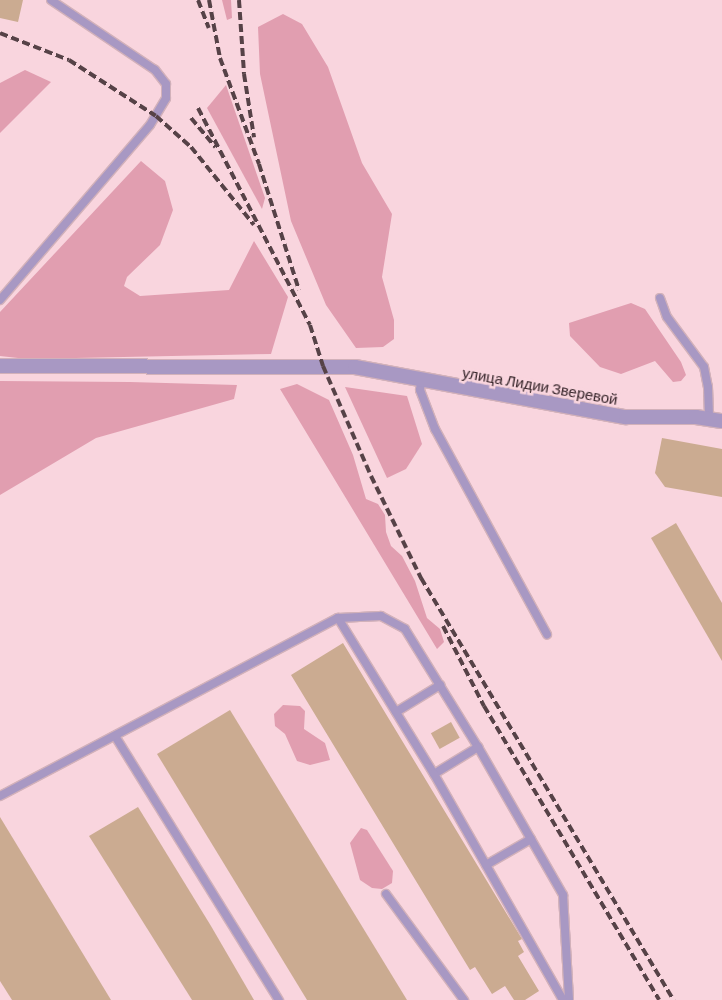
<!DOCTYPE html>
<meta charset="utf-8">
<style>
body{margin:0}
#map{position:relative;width:722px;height:1000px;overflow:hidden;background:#f9d5de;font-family:Barlow,sans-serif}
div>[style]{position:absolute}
.green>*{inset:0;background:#e19eb0}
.building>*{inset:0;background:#cbab91;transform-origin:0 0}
.roads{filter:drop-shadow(1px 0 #d2b1ba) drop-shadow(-1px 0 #d2b1ba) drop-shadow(0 1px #d2b1ba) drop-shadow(0 -1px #d2b1ba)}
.service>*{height:8px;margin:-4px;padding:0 4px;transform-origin:4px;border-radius:4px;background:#a898c3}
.minor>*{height:14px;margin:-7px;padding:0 7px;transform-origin:7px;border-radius:7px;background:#a898c3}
.rail>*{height:4px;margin-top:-2px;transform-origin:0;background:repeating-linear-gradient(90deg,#564247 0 8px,transparent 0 12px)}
span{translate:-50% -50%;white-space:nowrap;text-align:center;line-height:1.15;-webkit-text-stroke:5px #f9d5de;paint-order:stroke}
.street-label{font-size:15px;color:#342328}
</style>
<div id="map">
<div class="green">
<i style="clip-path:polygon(222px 0,231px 0,232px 18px,227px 20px)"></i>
<i style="clip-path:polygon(283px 14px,302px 24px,328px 67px,362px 163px,392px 214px,382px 277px,394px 320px,394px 339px,383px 347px,356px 348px,326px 305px,291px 221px,260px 74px,258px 27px)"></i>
<i style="clip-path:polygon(25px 70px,51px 82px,0 133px,0 83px)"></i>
<i style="clip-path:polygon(226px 85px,265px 198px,262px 209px,207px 108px)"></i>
<i style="clip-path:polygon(141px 161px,165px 181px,173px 210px,160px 245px,127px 277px,124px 286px,140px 296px,229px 290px,254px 241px,288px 297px,271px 354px,27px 359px,0 356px,0 312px)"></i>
<i style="clip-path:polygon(631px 303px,645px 309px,681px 362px,686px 375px,681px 381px,673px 382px,655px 361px,621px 374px,600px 367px,570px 336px,569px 323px)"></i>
<i style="clip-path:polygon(0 381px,130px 382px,237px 385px,234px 399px,96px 438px,0 495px)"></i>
<i style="clip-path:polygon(297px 384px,329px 400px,353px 455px,366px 499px,378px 504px,385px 515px,386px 532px,391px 546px,402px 556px,415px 581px,427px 618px,440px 629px,444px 642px,437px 649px,280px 389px)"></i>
<i style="clip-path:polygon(345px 387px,407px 396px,422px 444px,406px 469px,387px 478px)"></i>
<i style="clip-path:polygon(283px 705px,300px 706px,305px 711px,304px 729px,325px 743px,330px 760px,310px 765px,297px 761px,285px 734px,275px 726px,274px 714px)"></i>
<i style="clip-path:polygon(361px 828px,367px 830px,393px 871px,392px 883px,382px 889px,372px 888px,360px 880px,350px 843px)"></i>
</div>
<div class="building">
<i style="clip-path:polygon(0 0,23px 0,18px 22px,0 18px)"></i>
<i style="clip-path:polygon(662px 438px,722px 449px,722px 497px,665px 487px,655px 473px)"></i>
<i style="clip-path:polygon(676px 523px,722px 603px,722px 661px,651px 538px)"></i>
<i style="clip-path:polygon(343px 643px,522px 939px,518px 941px,524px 952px,518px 956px,539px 991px,525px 1000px,514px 1000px,505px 986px,492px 994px,475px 967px,470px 970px,291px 675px)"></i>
<i style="clip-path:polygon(230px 710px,407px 1000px,307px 1000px,157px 754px)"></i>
<i style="left:451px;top:722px;width:18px;height:23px;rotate:61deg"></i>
<i style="clip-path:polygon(138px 807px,211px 926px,254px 1000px,192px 1000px,89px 836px)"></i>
<i style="clip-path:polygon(0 817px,111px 1000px,12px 1000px,0 981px)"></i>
</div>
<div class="roads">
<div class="service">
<i style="left:660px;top:298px;width:20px;rotate:70deg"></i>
<i style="left:667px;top:317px;width:62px;rotate:53.5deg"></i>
<i style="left:704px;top:367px;width:20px;rotate:79deg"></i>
<i style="left:708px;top:387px;width:32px;rotate:88deg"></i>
<i style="left:0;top:300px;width:230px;rotate:-49.4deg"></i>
<i style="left:150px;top:125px;width:31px;rotate:-59deg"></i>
<i style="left:166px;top:98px;width:14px;rotate:-90deg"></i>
<i style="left:166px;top:84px;width:18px;rotate:-128deg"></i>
<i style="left:155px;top:70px;width:125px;rotate:-146.1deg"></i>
<i style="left:421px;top:381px;width:9px;rotate:96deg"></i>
<i style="left:420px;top:390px;width:42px;rotate:69deg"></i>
<i style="left:435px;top:429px;width:234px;rotate:61.4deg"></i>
<i style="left:338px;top:618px;width:43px;rotate:-2.7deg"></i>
<i style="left:381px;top:616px;width:27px;rotate:28deg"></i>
<i style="left:405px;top:629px;width:139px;rotate:58.3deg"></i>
<i style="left:478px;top:747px;width:171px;rotate:60.1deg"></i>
<i style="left:563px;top:895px;width:105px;rotate:86.7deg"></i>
<i style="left:396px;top:712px;width:52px;rotate:-31.5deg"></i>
<i style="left:115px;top:736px;width:311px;rotate:58.2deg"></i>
<i style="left:434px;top:774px;width:52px;rotate:-31.5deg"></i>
<i style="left:0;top:796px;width:382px;rotate:-27.8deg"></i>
<i style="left:338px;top:618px;width:183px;rotate:58.4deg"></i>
<i style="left:434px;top:774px;width:260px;rotate:60.3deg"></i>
<i style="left:486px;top:865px;width:52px;rotate:-30deg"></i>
<i style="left:386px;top:894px;width:132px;rotate:53.7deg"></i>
</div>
<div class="minor">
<i style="left:0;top:366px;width:355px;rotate:0.2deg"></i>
<i style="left:355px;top:367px;width:276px;rotate:10.5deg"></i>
<i style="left:626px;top:417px;width:70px"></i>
<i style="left:696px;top:417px;width:26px;rotate:9deg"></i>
</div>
</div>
<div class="rail">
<i style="left:198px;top:0;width:30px;rotate:69deg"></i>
<i style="left:209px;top:0;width:59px;rotate:79.3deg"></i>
<i style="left:220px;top:58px;width:113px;rotate:69.8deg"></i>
<i style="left:259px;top:164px;width:132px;rotate:72.4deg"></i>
<i style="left:239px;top:0;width:74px;rotate:86.1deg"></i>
<i style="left:244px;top:74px;width:64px;rotate:81deg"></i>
<i style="left:0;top:33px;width:74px;rotate:21.4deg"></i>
<i style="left:69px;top:60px;width:103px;rotate:32.8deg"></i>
<i style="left:156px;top:116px;width:47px;rotate:41.5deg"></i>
<i style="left:191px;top:147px;width:100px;rotate:51.1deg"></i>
<i style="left:198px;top:108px;width:244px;rotate:62.7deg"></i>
<i style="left:310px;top:325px;width:43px;rotate:72.4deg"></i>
<i style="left:323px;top:366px;width:120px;rotate:66.4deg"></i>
<i style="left:371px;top:476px;width:114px;rotate:63.9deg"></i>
<i style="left:421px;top:578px;width:492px;rotate:59.1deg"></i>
<i style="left:191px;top:118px;width:38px;rotate:50deg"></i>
<i style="left:443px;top:626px;width:90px;rotate:62.9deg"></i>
<i style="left:484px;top:706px;width:342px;rotate:59.2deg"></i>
</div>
<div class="street-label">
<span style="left:540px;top:386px;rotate:10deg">улица Лидии Зверевой</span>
</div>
</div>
